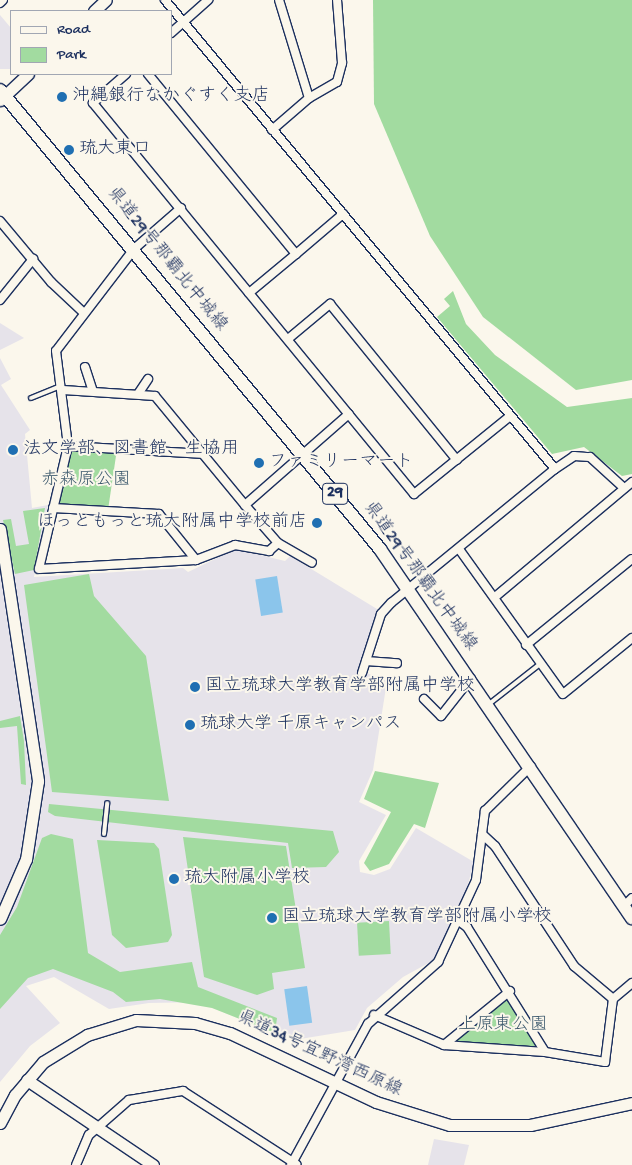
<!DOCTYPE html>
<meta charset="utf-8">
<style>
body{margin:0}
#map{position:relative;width:632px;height:1165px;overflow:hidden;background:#fbf7ec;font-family:"Gochi Hand","Klee One",sans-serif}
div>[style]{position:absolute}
.built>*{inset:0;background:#e6e3ea}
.green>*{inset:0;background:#a2dba0;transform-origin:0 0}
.water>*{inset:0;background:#8bc5eb;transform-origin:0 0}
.roads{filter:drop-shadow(1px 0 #1b2f5e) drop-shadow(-1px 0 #1b2f5e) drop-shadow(0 1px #1b2f5e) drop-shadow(0 -1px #1b2f5e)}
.lane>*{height:4px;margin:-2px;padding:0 2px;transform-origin:2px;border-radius:2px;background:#fbf7ec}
.street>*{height:8px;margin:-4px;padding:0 4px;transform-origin:4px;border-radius:4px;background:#fbf7ec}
.secondary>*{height:11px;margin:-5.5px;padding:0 5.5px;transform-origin:5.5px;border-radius:5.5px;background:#fbf7ec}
.primary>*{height:12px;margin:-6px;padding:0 6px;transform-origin:6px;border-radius:6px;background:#fbf7ec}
.dots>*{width:14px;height:14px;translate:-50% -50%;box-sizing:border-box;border:2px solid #fbf7ec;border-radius:50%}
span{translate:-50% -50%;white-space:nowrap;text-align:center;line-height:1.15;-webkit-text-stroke:4px #fbf7ec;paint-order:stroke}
.shield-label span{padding:1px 4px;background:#fbf7ec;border:1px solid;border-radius:4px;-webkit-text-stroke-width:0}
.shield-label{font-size:16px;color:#1b2f5e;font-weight:700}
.poi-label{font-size:18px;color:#1b2f5e}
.left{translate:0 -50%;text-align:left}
.right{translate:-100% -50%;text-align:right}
.street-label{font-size:18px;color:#1b2f5e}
.park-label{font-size:18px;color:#3d5a6e}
.legend{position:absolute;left:10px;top:10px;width:162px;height:65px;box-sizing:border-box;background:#fbf7ec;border:1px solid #a1a7b3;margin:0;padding:6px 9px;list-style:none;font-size:15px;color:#1b2f5e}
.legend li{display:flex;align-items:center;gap:10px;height:25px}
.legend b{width:25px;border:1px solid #a1a7b3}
</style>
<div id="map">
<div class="built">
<i style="clip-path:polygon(0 15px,11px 28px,11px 69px,0 69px)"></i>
<i style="clip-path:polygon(0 323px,24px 338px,0 350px)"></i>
<i style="clip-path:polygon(0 358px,11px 379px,1px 385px,30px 430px,25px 434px,32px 508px,48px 505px,34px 577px,183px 568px,188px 572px,236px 549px,285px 561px,290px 556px,377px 609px,359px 670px,387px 681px,373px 770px,359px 802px,386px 815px,359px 861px,360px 872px,374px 875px,390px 869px,416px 828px,474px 862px,467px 888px,434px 960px,403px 977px,367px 1008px,355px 1030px,294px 1040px,247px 1015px,203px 1002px,149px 1003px,109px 1009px,54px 977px,26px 986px,60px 1023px,30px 1046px,0 1082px)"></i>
<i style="clip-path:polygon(434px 1139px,469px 1145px,464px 1165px,428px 1165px)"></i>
</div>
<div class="green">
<i style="clip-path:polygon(373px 0,632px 0,632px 380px,576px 390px,483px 317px,430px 236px,374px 104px)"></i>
<i style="clip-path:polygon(453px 291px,466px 324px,495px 355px,567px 407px,632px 398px,632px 474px,622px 476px,584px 447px,552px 454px,437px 317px,450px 306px,444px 299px)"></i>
<i style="clip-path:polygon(68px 446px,117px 449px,108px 510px,53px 508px)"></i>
<i style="clip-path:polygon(45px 508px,34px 570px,15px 574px,3px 520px,11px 519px,16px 546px,29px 544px,23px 511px)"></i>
<i style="clip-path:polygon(89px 574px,94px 596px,146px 656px,169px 801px,52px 792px,24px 585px)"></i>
<i style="clip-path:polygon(20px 716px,24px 741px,26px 785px,21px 784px,17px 726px,0 728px,0 721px)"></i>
<i style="clip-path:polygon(375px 771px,439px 783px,425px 828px,414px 824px,389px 864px,370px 871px,364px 863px,391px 812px,364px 799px)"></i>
<i style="clip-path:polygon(49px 804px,333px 831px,339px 852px,326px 867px,292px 868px,288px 843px,55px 816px,48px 812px)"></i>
<i style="clip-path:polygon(51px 834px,73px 839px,88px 953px,120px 972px,192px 962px,198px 987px,277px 1018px,275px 1033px,212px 1008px,160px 999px,126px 1002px,113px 992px,53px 969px,28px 978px,0 1009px,0 935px,17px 907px,42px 838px)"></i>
<i style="clip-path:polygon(183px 837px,286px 846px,305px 968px,272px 973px,274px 989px,257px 995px,204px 977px)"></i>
<i style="clip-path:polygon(97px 840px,154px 843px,159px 849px,172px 935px,168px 942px,126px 948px,112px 935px)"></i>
<i style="left:389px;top:921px;width:33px;height:32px;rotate:87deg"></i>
<i style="clip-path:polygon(510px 991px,545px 1052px,444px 1045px)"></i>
</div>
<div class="water">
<i style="left:277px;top:576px;width:37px;height:22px;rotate:81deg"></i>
<i style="left:307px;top:986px;width:37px;height:23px;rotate:82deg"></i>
</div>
<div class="roads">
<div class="lane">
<i style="left:31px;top:398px;width:31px;rotate:-22deg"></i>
<i style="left:489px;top:704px;width:65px;rotate:-38.1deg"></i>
<i style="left:104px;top:834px;width:31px;rotate:-84deg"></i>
</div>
<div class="street">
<i style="left:165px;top:0;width:610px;rotate:50.25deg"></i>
<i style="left:0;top:3px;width:4px;rotate:-45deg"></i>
<i style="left:171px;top:33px;width:50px;rotate:-41.7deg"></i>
<i style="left:126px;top:74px;width:44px;rotate:138.7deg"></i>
<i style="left:93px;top:103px;width:506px;rotate:50.61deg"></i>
<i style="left:414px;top:494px;width:122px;rotate:-39deg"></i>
<i style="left:148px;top:74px;width:233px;rotate:50.6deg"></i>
<i style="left:296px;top:254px;width:62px;rotate:-40.4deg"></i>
<i style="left:309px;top:98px;width:32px;rotate:-30deg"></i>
<i style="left:337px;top:82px;width:20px;rotate:-75deg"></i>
<i style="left:342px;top:63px;width:63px;rotate:-94.5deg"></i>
<i style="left:272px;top:130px;width:49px;rotate:-40.9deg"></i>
<i style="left:309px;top:98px;width:102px;rotate:-107deg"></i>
<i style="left:181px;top:208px;width:62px;rotate:138.9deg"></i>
<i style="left:134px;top:249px;width:128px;rotate:127.4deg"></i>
<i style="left:56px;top:351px;width:96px;rotate:82.8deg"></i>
<i style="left:68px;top:446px;width:126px;rotate:103.3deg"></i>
<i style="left:39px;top:569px;width:157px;rotate:-3.3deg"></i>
<i style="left:0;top:221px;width:80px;rotate:50.1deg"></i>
<i style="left:51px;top:282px;width:45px;rotate:43.2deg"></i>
<i style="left:249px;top:293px;width:61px;rotate:-39.7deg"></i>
<i style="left:0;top:300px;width:53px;rotate:-51.2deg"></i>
<i style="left:288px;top:339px;width:55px;rotate:-39.8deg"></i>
<i style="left:330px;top:304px;width:201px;rotate:50.9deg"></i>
<i style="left:85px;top:367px;width:25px;rotate:72deg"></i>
<i style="left:63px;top:390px;width:92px;rotate:3.7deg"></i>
<i style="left:155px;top:396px;width:141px;rotate:50.5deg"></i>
<i style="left:138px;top:394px;width:18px;rotate:-56deg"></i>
<i style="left:68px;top:446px;width:137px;rotate:3.3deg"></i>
<i style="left:53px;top:508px;width:106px;rotate:3.2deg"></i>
<i style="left:159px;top:514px;width:59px;rotate:51.2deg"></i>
<i style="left:196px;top:560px;width:42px;rotate:-21deg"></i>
<i style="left:235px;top:545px;width:35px;rotate:10deg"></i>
<i style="left:269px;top:551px;width:12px;rotate:-42deg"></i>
<i style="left:278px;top:543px;width:39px;rotate:30deg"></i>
<i style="left:278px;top:543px;width:50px;rotate:-131deg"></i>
<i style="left:245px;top:505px;width:138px;rotate:-41.2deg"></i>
<i style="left:459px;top:549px;width:178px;rotate:54.4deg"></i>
<i style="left:563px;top:694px;width:89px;rotate:-39.1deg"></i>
<i style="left:495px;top:597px;width:179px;rotate:-40deg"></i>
<i style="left:526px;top:645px;width:136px;rotate:-39.1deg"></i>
<i style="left:366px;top:661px;width:31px;rotate:4deg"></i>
<i style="left:362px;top:673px;width:62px;rotate:-72.1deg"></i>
<i style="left:381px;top:614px;width:15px;rotate:-48deg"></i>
<i style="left:391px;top:603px;width:212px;rotate:-39.3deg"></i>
<i style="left:555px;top:469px;width:23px;rotate:-34deg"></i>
<i style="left:574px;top:456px;width:16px;rotate:4deg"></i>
<i style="left:590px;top:457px;width:46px;rotate:42.4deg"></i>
<i style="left:424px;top:699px;width:24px;rotate:45deg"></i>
<i style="left:441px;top:716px;width:48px;rotate:-51.7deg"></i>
<i style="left:482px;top:834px;width:18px;rotate:43deg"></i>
<i style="left:495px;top:846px;width:144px;rotate:56.6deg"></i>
<i style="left:574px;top:966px;width:51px;rotate:40.2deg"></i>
<i style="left:624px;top:906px;width:11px;rotate:-45deg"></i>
<i style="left:459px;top:921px;width:10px;rotate:37deg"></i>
<i style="left:467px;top:927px;width:147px;rotate:58deg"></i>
<i style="left:510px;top:991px;width:85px;rotate:140.7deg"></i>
<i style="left:444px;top:1045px;width:101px;rotate:4deg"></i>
<i style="left:545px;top:1052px;width:61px;rotate:9.5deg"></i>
<i style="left:605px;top:1062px;width:64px;rotate:-82.8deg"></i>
<i style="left:613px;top:999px;width:25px;rotate:-40deg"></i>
<i style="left:374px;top:1015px;width:76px;rotate:23.2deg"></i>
<i style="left:76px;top:1165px;width:33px;rotate:-67deg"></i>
<i style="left:89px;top:1135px;width:53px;rotate:-41.2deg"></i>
<i style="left:129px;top:1100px;width:55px;rotate:-9.5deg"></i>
<i style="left:183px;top:1091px;width:135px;rotate:32.9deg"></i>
<i style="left:291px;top:1165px;width:161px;rotate:-61.4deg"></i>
<i style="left:368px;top:1024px;width:94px;rotate:-41.5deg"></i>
<i style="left:438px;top:962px;width:90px;rotate:-65.1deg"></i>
<i style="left:476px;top:880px;width:70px;rotate:-82.6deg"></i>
<i style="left:485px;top:811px;width:64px;rotate:-44.4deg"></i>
</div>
<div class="secondary">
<i style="left:94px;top:11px;width:16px;rotate:-43deg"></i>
<i style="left:0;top:100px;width:38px;rotate:-43deg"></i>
<i style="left:0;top:529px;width:255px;rotate:81.4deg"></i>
<i style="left:38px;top:781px;width:79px;rotate:98.7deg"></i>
<i style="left:26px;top:859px;width:65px;rotate:113.4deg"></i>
<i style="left:27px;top:1080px;width:152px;rotate:34deg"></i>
<i style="left:0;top:1123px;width:32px;rotate:-62deg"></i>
<i style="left:15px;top:1095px;width:43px;rotate:-49.7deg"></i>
<i style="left:43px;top:1062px;width:52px;rotate:-31.5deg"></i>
<i style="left:87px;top:1035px;width:51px;rotate:-17deg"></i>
<i style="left:136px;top:1020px;width:59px;rotate:2.9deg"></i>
<i style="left:195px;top:1023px;width:36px;rotate:16deg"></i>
<i style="left:230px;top:1033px;width:161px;rotate:25.3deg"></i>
<i style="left:376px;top:1102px;width:77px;rotate:17.3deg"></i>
<i style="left:450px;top:1125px;width:80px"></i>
<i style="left:530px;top:1125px;width:104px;rotate:-12.2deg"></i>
</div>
<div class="primary">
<i style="left:0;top:90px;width:596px;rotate:50.38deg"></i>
<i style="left:380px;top:549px;width:447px;rotate:55.7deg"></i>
</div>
</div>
<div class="dots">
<i style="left:62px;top:97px;background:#1f6fb2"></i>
<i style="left:69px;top:150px;background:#1f6fb2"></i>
<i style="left:13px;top:450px;background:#1f6fb2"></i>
<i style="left:259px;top:463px;background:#1f6fb2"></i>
<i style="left:317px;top:523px;background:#1f6fb2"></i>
<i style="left:195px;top:687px;background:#1f6fb2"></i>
<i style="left:190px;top:725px;background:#1f6fb2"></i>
<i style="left:174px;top:879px;background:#1f6fb2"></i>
<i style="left:272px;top:918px;background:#1f6fb2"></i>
</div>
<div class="shield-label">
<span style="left:335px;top:494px">29</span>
</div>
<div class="poi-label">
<span class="left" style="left:72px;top:97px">沖縄銀行なかぐすく支店</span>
<span class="left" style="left:79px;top:150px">琉大東口</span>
<span class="left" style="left:23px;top:450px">法文学部、図書館、生協用</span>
<span class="left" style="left:269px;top:463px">ファミリーマート</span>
<span class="right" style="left:307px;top:523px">ほっともっと琉大附属中学校前店</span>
<span class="left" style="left:205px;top:687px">国立琉球大学教育学部附属中学校</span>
<span class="left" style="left:200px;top:725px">琉球大学 千原キャンパス</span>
<span class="left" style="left:184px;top:879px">琉大附属小学校</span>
<span class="left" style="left:282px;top:918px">国立琉球大学教育学部附属小学校</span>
</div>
<div class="street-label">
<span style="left:166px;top:260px;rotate:51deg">県道29号那覇北中城線</span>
<span style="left:419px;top:577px;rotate:54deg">県道29号那覇北中城線</span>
<span style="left:319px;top:1055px;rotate:25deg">県道34号宜野湾西原線</span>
</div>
<div class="park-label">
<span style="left:86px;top:481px">赤森原公園</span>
<span style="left:503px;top:1026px">上原東公園</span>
</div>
<ul class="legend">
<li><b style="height:6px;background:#fbf7ec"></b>Road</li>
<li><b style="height:14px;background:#a2dba0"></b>Park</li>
</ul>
</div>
